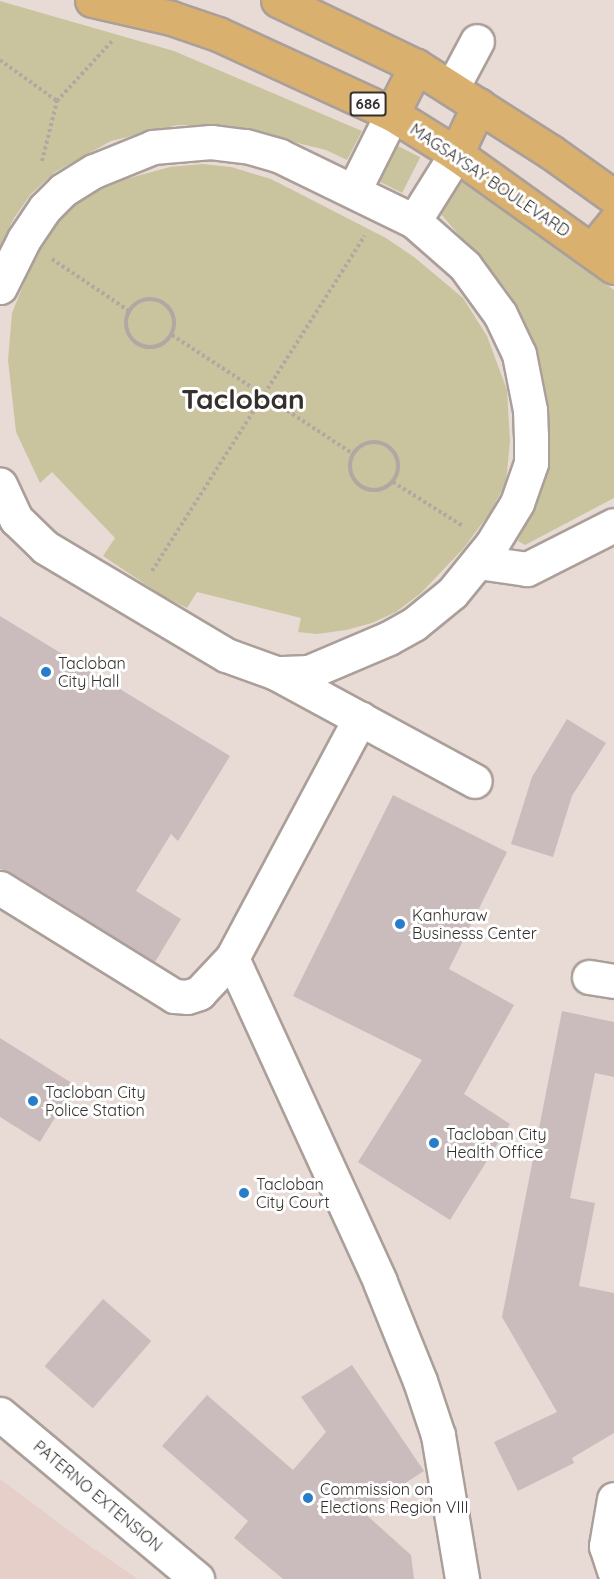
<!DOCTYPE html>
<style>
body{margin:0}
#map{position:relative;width:614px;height:1579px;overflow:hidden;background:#e8dbd6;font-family:Quicksand,sans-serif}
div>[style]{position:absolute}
.built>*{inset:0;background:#e5cfc8}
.green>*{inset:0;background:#c9c49e;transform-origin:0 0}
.building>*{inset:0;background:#cabcbd;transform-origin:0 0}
.path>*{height:4px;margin-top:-2px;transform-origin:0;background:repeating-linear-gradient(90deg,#b2a7a3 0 3px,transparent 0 6px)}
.path>.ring{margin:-2px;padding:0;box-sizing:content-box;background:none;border:4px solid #b2a7a3;border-radius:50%}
.roads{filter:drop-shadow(2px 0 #ab9f9a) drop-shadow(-2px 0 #ab9f9a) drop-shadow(0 2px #ab9f9a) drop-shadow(0 -2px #ab9f9a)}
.minor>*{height:33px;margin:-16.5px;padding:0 16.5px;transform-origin:16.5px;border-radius:16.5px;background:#fff}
.major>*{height:33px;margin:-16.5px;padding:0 16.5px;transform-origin:16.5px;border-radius:16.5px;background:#d9b06e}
.dots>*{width:16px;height:16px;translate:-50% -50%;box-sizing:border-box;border:3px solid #fff;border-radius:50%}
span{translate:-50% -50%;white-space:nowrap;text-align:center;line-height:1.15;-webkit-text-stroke:6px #fff;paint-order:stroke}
.shield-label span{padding:2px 4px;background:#fff;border:2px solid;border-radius:4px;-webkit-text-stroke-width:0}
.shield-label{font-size:15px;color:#35302e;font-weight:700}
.street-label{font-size:16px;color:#35302e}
.poi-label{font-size:16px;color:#35302e}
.left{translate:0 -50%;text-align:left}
.town-label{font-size:28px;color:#35302e;font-weight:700}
</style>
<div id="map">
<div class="built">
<i style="clip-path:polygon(0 1479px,87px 1544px,138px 1579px,0 1579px)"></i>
</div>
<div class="green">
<i style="clip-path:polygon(0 1px,174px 51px,362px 131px,347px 160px,326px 150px,233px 127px,178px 125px,111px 141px,55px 172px,31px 194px,14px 218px,0 246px)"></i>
<i style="left:398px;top:146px;width:25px;height:40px;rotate:27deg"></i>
<i style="clip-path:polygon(202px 164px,231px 167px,271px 179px,386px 238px,414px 257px,463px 298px,487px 336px,507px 390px,510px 441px,506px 483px,489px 514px,463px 549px,421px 593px,396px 612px,372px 623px,346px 630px,317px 634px,298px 632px,301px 618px,197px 592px,187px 608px,163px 596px,103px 556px,115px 538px,52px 472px,40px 483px,16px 432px,8px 360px,12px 313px,35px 256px,64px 213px,86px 196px,111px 183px,170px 167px)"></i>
<i style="clip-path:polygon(460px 179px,614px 290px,614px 498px,525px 545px,518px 541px,540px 494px,548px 451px,548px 425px,541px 371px,533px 341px,507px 290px,439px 212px)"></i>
</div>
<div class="building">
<i style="clip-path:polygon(0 616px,230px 756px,178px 841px,171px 834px,136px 891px,181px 919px,155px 962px,10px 872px,0 869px)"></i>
<i style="clip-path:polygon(567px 719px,606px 743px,572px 796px,553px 857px,511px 844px,532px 777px)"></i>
<i style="clip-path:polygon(393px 795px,507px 852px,449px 969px,514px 1005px,464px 1094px,510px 1124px,450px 1220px,358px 1162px,422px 1060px,293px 996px)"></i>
<i style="clip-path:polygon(562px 1011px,614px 1022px,614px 1077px,595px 1073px,570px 1198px,595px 1203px,579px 1286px,614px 1293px,614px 1433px,572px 1458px,574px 1463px,518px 1491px,494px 1442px,557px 1412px,502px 1317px)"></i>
<i style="clip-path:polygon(0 1038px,75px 1085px,40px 1142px,0 1117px)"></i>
<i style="left:103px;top:1299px;width:64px;height:89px;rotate:41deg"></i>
<i style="clip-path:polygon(352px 1365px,424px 1471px,362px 1511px,411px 1555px,414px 1579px,283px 1579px,234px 1538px,248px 1521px,162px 1446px,207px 1395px,293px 1470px,326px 1432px,301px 1397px)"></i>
</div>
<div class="path">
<i style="left:0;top:60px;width:70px;rotate:35.7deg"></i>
<i style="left:42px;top:161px;width:62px;rotate:-76deg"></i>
<i style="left:57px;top:101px;width:81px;rotate:-47.5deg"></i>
<i style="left:52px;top:259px;width:93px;rotate:34deg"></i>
<i class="ring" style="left:126px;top:299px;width:44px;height:44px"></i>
<i style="left:172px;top:335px;width:217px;rotate:33.3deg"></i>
<i class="ring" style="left:350px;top:442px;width:44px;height:44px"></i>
<i style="left:393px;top:482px;width:83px;rotate:32.2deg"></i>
<i style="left:152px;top:571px;width:397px;rotate:-57.6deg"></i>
</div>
<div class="roads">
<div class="minor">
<i style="left:452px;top:88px;width:53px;rotate:-62deg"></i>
<i style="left:354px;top:190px;width:85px;rotate:-63.4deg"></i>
<i style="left:414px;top:221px;width:79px;rotate:-57.9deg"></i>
<i style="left:0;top:287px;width:54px;rotate:-63.4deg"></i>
<i style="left:24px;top:239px;width:37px;rotate:-56deg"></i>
<i style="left:45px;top:208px;width:25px;rotate:-45deg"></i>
<i style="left:63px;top:190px;width:36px;rotate:-32deg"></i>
<i style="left:94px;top:171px;width:64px;rotate:-22.1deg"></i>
<i style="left:153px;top:147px;width:58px;rotate:-4.9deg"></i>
<i style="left:211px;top:142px;width:35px;rotate:7deg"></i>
<i style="left:246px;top:146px;width:35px;rotate:16deg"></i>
<i style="left:280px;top:156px;width:149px;rotate:25.9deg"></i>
<i style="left:414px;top:221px;width:68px;rotate:41.4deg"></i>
<i style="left:465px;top:266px;width:59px;rotate:53.9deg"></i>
<i style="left:500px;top:314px;width:44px;rotate:64.6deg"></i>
<i style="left:519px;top:354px;width:57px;rotate:78.9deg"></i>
<i style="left:530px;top:410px;width:25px;rotate:88deg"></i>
<i style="left:531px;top:435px;width:28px;rotate:90deg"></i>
<i style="left:531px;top:463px;width:42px;rotate:109.3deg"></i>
<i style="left:517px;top:503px;width:48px;rotate:121.4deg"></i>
<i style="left:492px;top:544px;width:63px;rotate:129.2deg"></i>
<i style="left:452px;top:593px;width:49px;rotate:140.8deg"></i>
<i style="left:414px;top:624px;width:29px;rotate:151deg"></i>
<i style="left:389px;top:638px;width:87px;rotate:157deg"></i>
<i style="left:309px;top:672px;width:33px;rotate:178deg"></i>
<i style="left:276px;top:673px;width:53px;rotate:-160.2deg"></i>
<i style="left:226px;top:655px;width:211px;rotate:-149.2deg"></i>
<i style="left:45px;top:547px;width:40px;rotate:-136deg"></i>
<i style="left:16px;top:519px;width:38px;rotate:-115deg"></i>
<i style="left:478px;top:562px;width:49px;rotate:8.1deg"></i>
<i style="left:527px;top:569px;width:97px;rotate:-26.8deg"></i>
<i style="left:276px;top:673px;width:226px;rotate:28.5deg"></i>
<i style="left:0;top:888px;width:205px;rotate:31.8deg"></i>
<i style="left:174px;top:996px;width:13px;rotate:4deg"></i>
<i style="left:187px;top:997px;width:13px;rotate:-18deg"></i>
<i style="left:199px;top:993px;width:48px;rotate:-46.7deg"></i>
<i style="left:232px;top:958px;width:272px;rotate:-61.9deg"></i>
<i style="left:232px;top:958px;width:356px;rotate:65.4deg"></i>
<i style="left:380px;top:1282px;width:107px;rotate:68deg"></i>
<i style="left:420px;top:1381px;width:57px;rotate:71.6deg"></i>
<i style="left:438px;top:1435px;width:146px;rotate:80.5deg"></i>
<i style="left:589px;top:977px;width:25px;rotate:9deg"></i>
<i style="left:0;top:1414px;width:257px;rotate:39.9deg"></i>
<i style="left:614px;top:1499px;width:48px;rotate:99.7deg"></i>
<i style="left:606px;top:1546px;width:26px;rotate:72deg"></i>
</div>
<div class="major">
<i style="left:92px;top:0;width:81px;rotate:12.8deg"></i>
<i style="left:171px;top:18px;width:50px;rotate:18.8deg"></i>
<i style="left:218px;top:34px;width:192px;rotate:24.7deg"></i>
<i style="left:392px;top:114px;width:75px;rotate:32deg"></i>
<i style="left:456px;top:154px;width:194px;rotate:35.6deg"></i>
<i style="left:278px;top:0;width:153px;rotate:25.6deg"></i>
<i style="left:416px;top:66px;width:160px;rotate:32.5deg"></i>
<i style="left:551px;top:152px;width:77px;rotate:35.5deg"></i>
<i style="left:392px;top:114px;width:54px;rotate:-63.4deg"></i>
<i style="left:456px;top:154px;width:54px;rotate:-64.9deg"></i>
<i style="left:592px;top:250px;width:35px;rotate:-51deg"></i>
</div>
</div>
<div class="dots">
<i style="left:46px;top:672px;background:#287dcb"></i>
<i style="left:400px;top:924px;background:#287dcb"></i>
<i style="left:33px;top:1101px;background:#287dcb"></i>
<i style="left:434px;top:1143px;background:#287dcb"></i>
<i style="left:244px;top:1193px;background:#287dcb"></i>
<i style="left:308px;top:1498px;background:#287dcb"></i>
</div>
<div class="shield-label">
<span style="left:368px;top:104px">686</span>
</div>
<div class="street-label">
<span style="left:490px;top:180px;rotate:34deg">MAGSAYSAY BOULEVARD</span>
<span style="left:98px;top:1496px;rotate:40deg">PATERNO EXTENSION</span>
</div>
<div class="poi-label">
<span class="left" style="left:58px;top:672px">Tacloban<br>City Hall</span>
<span class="left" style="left:412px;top:924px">Kanhuraw<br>Businesss Center</span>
<span class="left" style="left:45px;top:1101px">Tacloban City<br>Police Station</span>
<span class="left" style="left:446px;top:1143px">Tacloban City<br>Health Office</span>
<span class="left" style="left:256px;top:1193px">Tacloban<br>City Court</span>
<span class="left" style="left:320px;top:1498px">Commission on<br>Elections Region VIII</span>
</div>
<div class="town-label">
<span style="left:243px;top:399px">Tacloban</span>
</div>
</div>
